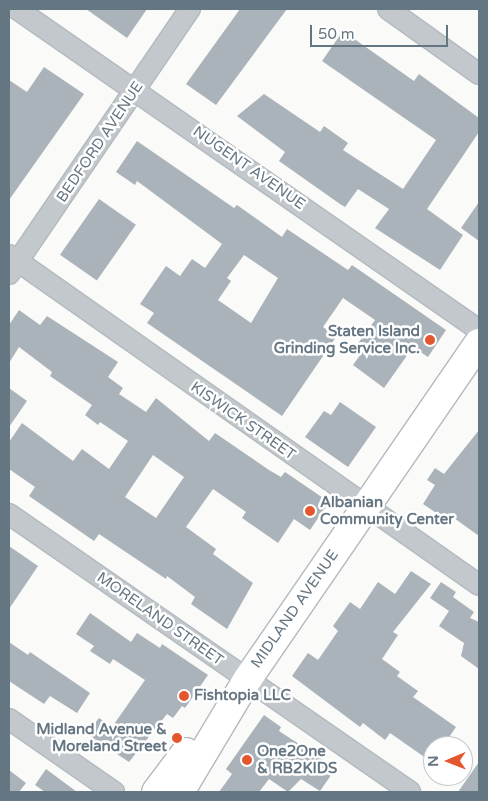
<!DOCTYPE html>
<style>
body{margin:0}
#map{position:relative;width:488px;height:801px;overflow:hidden;background:#fafaf8;font-family:"Varela Round",sans-serif}
div>[style]{position:absolute}
.building>*{inset:0;background:#aab3b9;transform-origin:0 0}
.roads{filter:drop-shadow(1px 0 #b3babf) drop-shadow(-1px 0 #b3babf) drop-shadow(0 1px #b3babf) drop-shadow(0 -1px #b3babf)}
.minor>*{height:20px;margin:-10px;padding:0 10px;transform-origin:10px;border-radius:10px;background:#c3c8cc}
.secondary>*{height:28px;margin:-14px;padding:0 14px;transform-origin:14px;border-radius:14px;background:#fff}
.dots>*{width:14px;height:14px;translate:-50% -50%;box-sizing:border-box;border:2px solid #fff;border-radius:50%}
span{translate:-50% -50%;white-space:nowrap;text-align:center;line-height:1.15;-webkit-text-stroke:5px #fff;paint-order:stroke}
.street-label{font-size:15px;color:#657683}
.poi-label{font-size:15px;color:#657683;font-weight:700}
.right{translate:-100% -50%;text-align:right}
.left{translate:0 -50%;text-align:left}
.frame{position:absolute;inset:0;border:10px solid #657683;pointer-events:none}
.north{position:absolute;left:423px;top:736px;width:50px;height:50px;box-sizing:border-box;background:#fff;border:1px solid #c1c8cd;border-radius:50%;rotate:269deg;font-size:14px;font-weight:700;line-height:20px;text-align:center;color:#657683}
.north::after{content:'';display:block;margin:auto;width:18px;height:22px;background:#e4572e;clip-path:polygon(50% 0,100% 100%,50% 72%,0 100%)}
.scale{position:absolute;left:310px;top:25px;width:138px;height:22px;box-sizing:border-box;border:2px solid #657683;border-top:0;padding-left:6px;font-size:15px;line-height:18px;white-space:nowrap;color:#657683;-webkit-text-stroke:4px #fff;paint-order:stroke}
</style>
<div id="map">
<div class="building">
<i style="clip-path:polygon(86px 9px,147px 9px,127px 38px)"></i>
<i style="clip-path:polygon(240px 9px,287px 9px,216px 105px,186px 84px)"></i>
<i style="clip-path:polygon(343px 31px,414px 81px,419px 74px,479px 118px,479px 132px,427px 209px,463px 235px,440px 270px,375px 228px,389px 209px,358px 189px,345px 207px,340px 204px,279px 161px,285px 152px,237px 116px,264px 94px,320px 132px,324px 126px,348px 143px,343px 150px,403px 189px,436px 140px,322px 61px)"></i>
<i style="clip-path:polygon(44px 67px,84px 94px,9px 200px,9px 80px,27px 92px)"></i>
<i style="clip-path:polygon(evenodd,137px 141px,234px 208px,237px 205px,282px 237px,287px 229px,348px 270px,352px 265px,446px 330px,428px 357px,413px 347px,384px 388px,353px 365px,363px 351px,356px 346px,375px 320px,343px 298px,323px 327px,336px 337px,282px 416px,147px 323px,154px 313px,140px 304px,166px 266px,180px 276px,192px 259px,205px 268px,222px 244px,137px 181px,135px 185px,116px 172px,137px 141px,244px 255px,278px 278px,251px 323px,218px 300px,231px 281px,227px 278px,244px 255px)"></i>
<i style="left:99px;top:199px;width:45px;height:68px;rotate:35deg"></i>
<i style="clip-path:polygon(479px 202px,479px 241px,461px 228px)"></i>
<i style="clip-path:polygon(evenodd,19px 310px,40px 325px,47px 316px,118px 362px,108px 377px,123px 388px,119px 394px,146px 412px,156px 398px,209px 441px,215px 433px,269px 470px,281px 477px,285px 472px,329px 502px,310px 530px,294px 519px,278px 543px,242px 518px,246px 512px,213px 489px,186px 527px,216px 549px,213px 554px,253px 583px,227px 629px,191px 604px,195px 597px,167px 576px,166px 579px,99px 534px,94px 541px,29px 496px,35px 487px,9px 469px,9px 442px,22px 423px,73px 461px,82px 449px,109px 469px,128px 441px,100px 422px,98px 425px,85px 415px,92px 405px,50px 376px,52px 372px,19px 347px,9px 363px,9px 325px,19px 310px,153px 455px,184px 477px,156px 518px,125px 497px,153px 455px)"></i>
<i style="clip-path:polygon(9px 388px,27px 401px,9px 427px)"></i>
<i style="clip-path:polygon(340px 402px,376px 427px,348px 467px,305px 437px,324px 411px,331px 415px)"></i>
<i style="clip-path:polygon(479px 430px,479px 536px,454px 518px,451px 523px,423px 504px,435px 485px,427px 480px,435px 468px,444px 474px)"></i>
<i style="clip-path:polygon(9px 546px,38px 566px,9px 609px)"></i>
<i style="clip-path:polygon(411px 571px,431px 584px,393px 632px,398px 635px,382px 659px,400px 672px,397px 676px,418px 691px,413px 697px,456px 727px,443px 746px,433px 746px,433px 763px,390px 733px,385px 740px,363px 723px,360px 727px,292px 676px,308px 653px,318px 660px,338px 631px,333px 626px,350px 602px,360px 609px,378px 582px,395px 594px)"></i>
<i style="clip-path:polygon(441px 582px,456px 592px,453px 597px,474px 612px,470px 618px,479px 622px,479px 669px,461px 656px,464px 643px,439px 626px,449px 611px,430px 598px)"></i>
<i style="clip-path:polygon(90px 613px,131px 642px,137px 633px,160px 648px,162px 644px,208px 675px,185px 708px,182px 706px,173px 718px,167px 714px,129px 762px,87px 734px,99px 718px,112px 727px,145px 680px,113px 659px,110px 664px,90px 651px,94px 646px,76px 634px)"></i>
<i style="clip-path:polygon(9px 642px,28px 655px,30px 652px,90px 693px,77px 713px,50px 696px,44px 704px,9px 681px)"></i>
<i style="clip-path:polygon(264px 715px,281px 727px,279px 731px,336px 768px,320px 791px,301px 779px,288px 792px,269px 779px,259px 792px,219px 792px,232px 774px,226px 769px)"></i>
<i style="clip-path:polygon(479px 762px,479px 792px,458px 792px)"></i>
<i style="clip-path:polygon(46px 769px,77px 792px,45px 792px,35px 785px)"></i>
<i style="clip-path:polygon(9px 770px,26px 783px,19px 792px,9px 792px)"></i>
</div>
<div class="roads">
<div class="minor">
<i style="left:17px;top:9px;width:563px;rotate:34.79deg"></i>
<i style="left:388px;top:9px;width:112px;rotate:35.5deg"></i>
<i style="left:9px;top:255px;width:574px;rotate:35.07deg"></i>
<i style="left:9px;top:274px;width:321px;rotate:-55.7deg"></i>
<i style="left:9px;top:514px;width:488px;rotate:34.7deg"></i>
<i style="left:9px;top:719px;width:128px;rotate:34.8deg"></i>
</div>
<div class="secondary">
<i style="left:156px;top:792px;width:50px;rotate:-53.1deg"></i>
<i style="left:180px;top:792px;width:131px;rotate:-59.1deg"></i>
<i style="left:247px;top:680px;width:409px;rotate:-55.5deg"></i>
</div>
</div>
<div class="dots">
<i style="left:430px;top:340px;background:#e4572e"></i>
<i style="left:310px;top:511px;background:#e4572e"></i>
<i style="left:184px;top:696px;background:#e4572e"></i>
<i style="left:177px;top:738px;background:#e4572e"></i>
<i style="left:247px;top:760px;background:#e4572e"></i>
</div>
<div class="street-label">
<span style="left:100px;top:142px;rotate:-56deg">BEDFORD AVENUE</span>
<span style="left:249px;top:168px;rotate:35deg">NUGENT AVENUE</span>
<span style="left:243px;top:421px;rotate:35deg">KISWICK STREET</span>
<span style="left:295px;top:609px;rotate:-55deg">MIDLAND AVENUE</span>
<span style="left:160px;top:619px;rotate:35deg">MORELAND STREET</span>
</div>
<div class="poi-label">
<span class="right" style="left:420px;top:340px">Staten Island<br>Grinding Service Inc.</span>
<span class="left" style="left:320px;top:511px">Albanian<br>Community Center</span>
<span class="left" style="left:194px;top:696px">Fishtopia LLC</span>
<span class="right" style="left:167px;top:738px">Midland Avenue &amp;<br>Moreland Street</span>
<span class="left" style="left:257px;top:760px">One2One<br>&amp; RB2KIDS</span>
</div>
<div class="frame"></div>
<div class="north">N</div>
<div class="scale">50 m</div>
</div>
